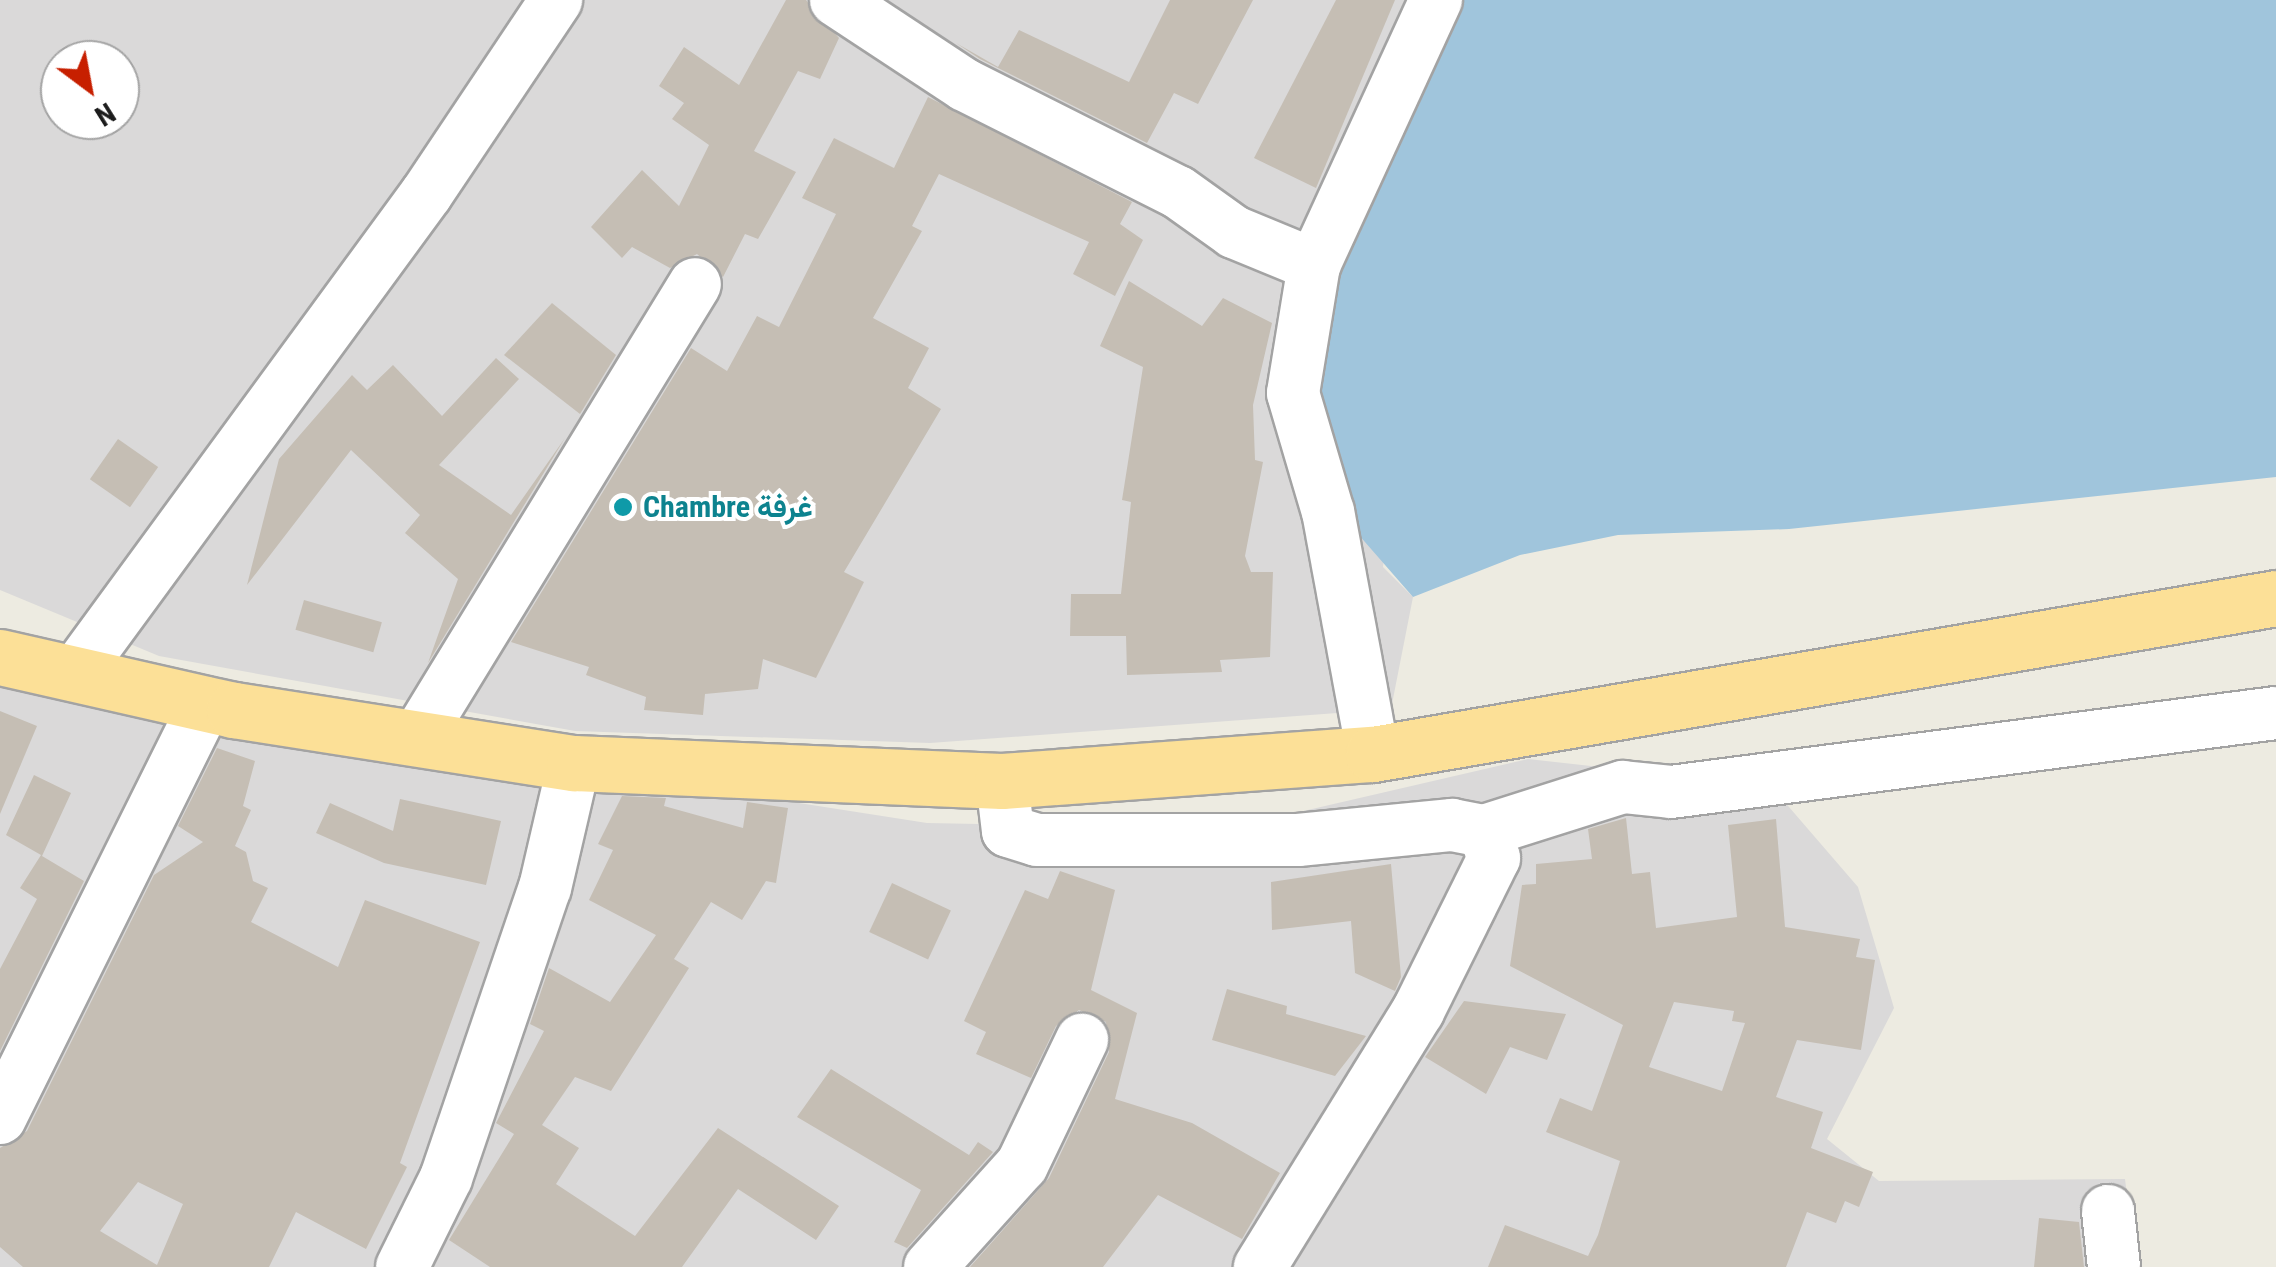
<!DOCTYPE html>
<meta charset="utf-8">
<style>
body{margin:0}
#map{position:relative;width:2276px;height:1267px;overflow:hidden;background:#edebe1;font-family:"Roboto Condensed",Vazirmatn,sans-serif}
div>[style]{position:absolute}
.residential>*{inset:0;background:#dad9d9}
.water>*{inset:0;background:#a0c5dc}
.building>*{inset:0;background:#c5beb4;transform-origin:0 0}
.roads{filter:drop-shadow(2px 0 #a3a3a3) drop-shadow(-2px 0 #a3a3a3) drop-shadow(0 2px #a3a3a3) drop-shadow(0 -2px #a3a3a3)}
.minor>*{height:52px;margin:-26px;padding:0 26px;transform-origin:26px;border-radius:26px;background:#fff}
.major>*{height:55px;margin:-27.5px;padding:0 27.5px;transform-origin:27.5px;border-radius:27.5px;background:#fce097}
.dots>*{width:28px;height:28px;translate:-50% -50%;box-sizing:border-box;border:5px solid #fff;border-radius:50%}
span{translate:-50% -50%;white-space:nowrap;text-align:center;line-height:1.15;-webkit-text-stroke:8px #fff;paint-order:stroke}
.culture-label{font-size:30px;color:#0d838f;font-weight:700}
.left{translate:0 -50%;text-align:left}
.north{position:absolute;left:40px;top:40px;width:100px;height:100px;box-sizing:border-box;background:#fff;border:2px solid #a4a4a4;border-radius:50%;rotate:148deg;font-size:28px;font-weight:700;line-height:40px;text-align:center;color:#1c1c1c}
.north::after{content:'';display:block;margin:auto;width:35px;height:45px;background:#c71f00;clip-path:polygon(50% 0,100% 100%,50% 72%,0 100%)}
</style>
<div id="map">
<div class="residential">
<i style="clip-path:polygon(evenodd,0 0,1452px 0,1383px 567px,1413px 597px,1391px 709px,930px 743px,575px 731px,159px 656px,0 590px,0 0,60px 60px,120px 60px,120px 120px,60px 120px,60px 60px)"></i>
<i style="clip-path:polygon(0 679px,927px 823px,1226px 829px,1528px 759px,1771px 786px,1858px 887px,1894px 1008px,1827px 1139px,1879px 1181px,2125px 1179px,2136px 1267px,0 1267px)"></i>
</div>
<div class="water">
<i style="clip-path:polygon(1452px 0,2276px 0,2276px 477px,1789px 529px,1618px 535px,1520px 555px,1413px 597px,1351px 526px,1320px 409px,1311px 316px)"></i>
</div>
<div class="building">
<i style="clip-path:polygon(786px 0,806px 0,839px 38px,820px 79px,798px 71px,754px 151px,796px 172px,758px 239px,745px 234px,723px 277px,697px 254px,670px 268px,632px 247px,622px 258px,591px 227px,642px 170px,679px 206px,709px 145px,672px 119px,684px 103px,659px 86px,684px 47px,739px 85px)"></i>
<i style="clip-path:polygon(1170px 0,1253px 0,1198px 104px,1174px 93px,1147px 143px,980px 59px,956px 43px,998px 67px,1019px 30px,1129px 82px)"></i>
<i style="clip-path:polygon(1336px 0,1395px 0,1316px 188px,1254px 158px)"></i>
<i style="clip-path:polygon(928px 97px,1132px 202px,1120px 224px,1143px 240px,1115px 296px,1073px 274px,1089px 242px,939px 174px,912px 226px,922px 231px,873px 318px,929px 348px,908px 388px,941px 409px,844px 572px,864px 582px,816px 678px,763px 659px,758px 689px,705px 694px,703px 715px,644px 710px,646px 697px,586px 675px,589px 667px,511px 642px,691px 348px,727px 371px,757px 316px,779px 327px,836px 214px,802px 198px,834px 138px,894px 168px)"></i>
<i style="clip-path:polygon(1129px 281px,1202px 326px,1223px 298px,1272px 323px,1253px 405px,1255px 460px,1263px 462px,1245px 556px,1251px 572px,1273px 572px,1270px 657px,1220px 660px,1222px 672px,1127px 675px,1126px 636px,1070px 636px,1071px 594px,1121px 594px,1131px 502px,1122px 500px,1143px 367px,1100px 346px)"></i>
<i style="clip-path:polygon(552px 303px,616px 355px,580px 414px,504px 355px)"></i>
<i style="clip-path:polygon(496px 358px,519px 379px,439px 465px,511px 515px,565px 438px,428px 663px,458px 579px,405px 533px,420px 515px,351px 450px,247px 585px,279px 459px,352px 375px,367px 390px,393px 365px,442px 416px)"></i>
<i style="left:118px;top:439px;width:49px;height:49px;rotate:35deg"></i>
<i style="left:304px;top:600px;width:81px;height:31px;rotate:16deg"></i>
<i style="clip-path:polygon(0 711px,37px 726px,0 814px)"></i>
<i style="clip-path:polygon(evenodd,217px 748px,255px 761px,243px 806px,251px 810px,235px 846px,246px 852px,253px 881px,268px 888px,251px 922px,338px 967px,365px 900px,480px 942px,400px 1163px,407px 1167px,366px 1249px,296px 1212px,269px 1267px,23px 1267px,0 1247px,0 1148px,27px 1131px,154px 875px,203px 842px,178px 826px,217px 748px,138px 1182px,183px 1204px,157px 1265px,100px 1231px,138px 1182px)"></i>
<i style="clip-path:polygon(34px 775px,71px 793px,42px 856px,84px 881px,0 1051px,0 969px,37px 899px,20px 888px,41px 855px,6px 835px)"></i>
<i style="clip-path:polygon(622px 796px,666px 798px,664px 806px,743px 828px,747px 802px,788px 808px,776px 883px,766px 881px,742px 920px,711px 902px,674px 959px,689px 968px,611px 1091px,575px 1077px,542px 1125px,579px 1148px,556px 1184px,635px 1236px,718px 1128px,839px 1206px,816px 1240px,738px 1189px,682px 1267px,490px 1267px,449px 1240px,514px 1134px,496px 1123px,544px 1031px,530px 1024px,549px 968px,610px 1002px,656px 935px,589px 900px,613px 850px,598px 844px)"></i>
<i style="clip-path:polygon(400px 799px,501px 821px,486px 885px,384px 863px,316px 833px,330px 803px,393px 831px)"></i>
<i style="clip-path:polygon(evenodd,1626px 818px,1632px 874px,1650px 872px,1656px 928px,1737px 917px,1728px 825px,1776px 819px,1785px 927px,1860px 939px,1856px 957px,1875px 960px,1861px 1050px,1797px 1040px,1776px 1097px,1823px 1112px,1811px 1148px,1873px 1172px,1859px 1207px,1845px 1201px,1836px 1223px,1807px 1212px,1786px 1267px,1488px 1267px,1505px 1225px,1588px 1256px,1598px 1235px,1620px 1161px,1546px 1132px,1560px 1098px,1592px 1111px,1623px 1025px,1510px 966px,1522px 885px,1536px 884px,1536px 864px,1592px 859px,1588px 829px,1626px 818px,1674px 1002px,1734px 1011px,1732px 1021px,1745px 1023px,1722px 1091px,1649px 1067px,1674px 1002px)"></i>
<i style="clip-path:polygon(1391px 864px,1401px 977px,1395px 991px,1355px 973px,1351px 921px,1272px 930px,1271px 882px)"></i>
<i style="clip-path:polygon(1060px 871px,1115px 890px,1091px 990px,1137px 1013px,1115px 1099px,1192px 1123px,1280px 1173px,1242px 1239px,1158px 1195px,1103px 1267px,970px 1267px,1049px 1178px,1109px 1052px,1106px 1022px,1079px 1010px,1056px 1026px,1031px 1078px,976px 1054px,986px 1032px,964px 1021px,1025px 890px,1048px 899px)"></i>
<i style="left:892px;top:883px;width:65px;height:54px;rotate:25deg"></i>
<i style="clip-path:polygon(1227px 989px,1287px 1006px,1286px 1014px,1366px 1036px,1335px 1076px,1212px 1040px)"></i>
<i style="clip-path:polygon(1464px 1001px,1566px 1014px,1547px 1060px,1510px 1047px,1486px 1094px,1425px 1057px)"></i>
<i style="clip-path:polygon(831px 1069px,969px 1155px,978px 1142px,993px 1152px,907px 1248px,894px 1242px,921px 1190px,797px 1117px)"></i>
<i style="clip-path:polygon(2039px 1218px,2079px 1222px,2084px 1267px,2034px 1267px)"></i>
</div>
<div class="roads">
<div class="minor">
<i style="left:836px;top:0;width:154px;rotate:33.4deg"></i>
<i style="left:965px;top:85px;width:238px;rotate:26.7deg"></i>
<i style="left:1178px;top:192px;width:69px;rotate:35.5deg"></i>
<i style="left:1234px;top:232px;width:87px;rotate:22.4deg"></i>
<i style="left:74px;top:675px;width:597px;rotate:-53.78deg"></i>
<i style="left:427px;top:193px;width:232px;rotate:-56.2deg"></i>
<i style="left:417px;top:738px;width:532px;rotate:-58.52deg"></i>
<i style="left:1373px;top:754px;width:246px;rotate:-100.5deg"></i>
<i style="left:1328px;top:512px;width:124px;rotate:-106.4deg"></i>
<i style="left:1293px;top:393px;width:130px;rotate:-80.7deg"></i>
<i style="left:1314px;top:265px;width:292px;rotate:-65.3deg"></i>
<i style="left:1002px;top:781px;width:50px;rotate:83.2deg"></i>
<i style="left:1008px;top:831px;width:30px;rotate:17deg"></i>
<i style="left:1037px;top:840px;width:261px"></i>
<i style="left:1298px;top:840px;width:155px;rotate:-5.6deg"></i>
<i style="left:1452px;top:825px;width:33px;rotate:11deg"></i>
<i style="left:1484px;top:831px;width:29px;rotate:70deg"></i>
<i style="left:1494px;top:858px;width:171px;rotate:116.4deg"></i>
<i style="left:1418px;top:1011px;width:301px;rotate:121.7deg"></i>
<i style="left:1484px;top:831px;width:146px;rotate:-17.6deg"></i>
<i style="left:1623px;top:787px;width:48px;rotate:5.9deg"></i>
<i style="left:1671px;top:792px;width:610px;rotate:-7.44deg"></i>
<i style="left:0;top:1118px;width:463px;rotate:-63.6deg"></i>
<i style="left:2108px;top:1211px;width:56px;rotate:83.9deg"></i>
<i style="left:402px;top:1267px;width:99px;rotate:-63.7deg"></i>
<i style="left:446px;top:1178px;width:306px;rotate:-71.2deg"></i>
<i style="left:545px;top:888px;width:128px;rotate:-76.9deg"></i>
<i style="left:930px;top:1267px;width:137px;rotate:-48deg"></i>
<i style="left:1022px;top:1165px;width:139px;rotate:-64.4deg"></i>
</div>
<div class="major">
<i style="left:0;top:657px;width:240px;rotate:12.8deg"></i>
<i style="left:234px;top:710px;width:344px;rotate:8.9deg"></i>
<i style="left:574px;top:763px;width:428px;rotate:2.4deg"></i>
<i style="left:1002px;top:781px;width:372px;rotate:-4.2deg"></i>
<i style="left:1373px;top:754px;width:916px;rotate:-9.8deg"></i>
</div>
</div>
<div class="dots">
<i style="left:623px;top:507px;background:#0f9aa8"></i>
</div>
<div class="culture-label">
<span class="left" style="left:643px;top:507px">Chambre غرفة</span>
</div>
<div class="north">N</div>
</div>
